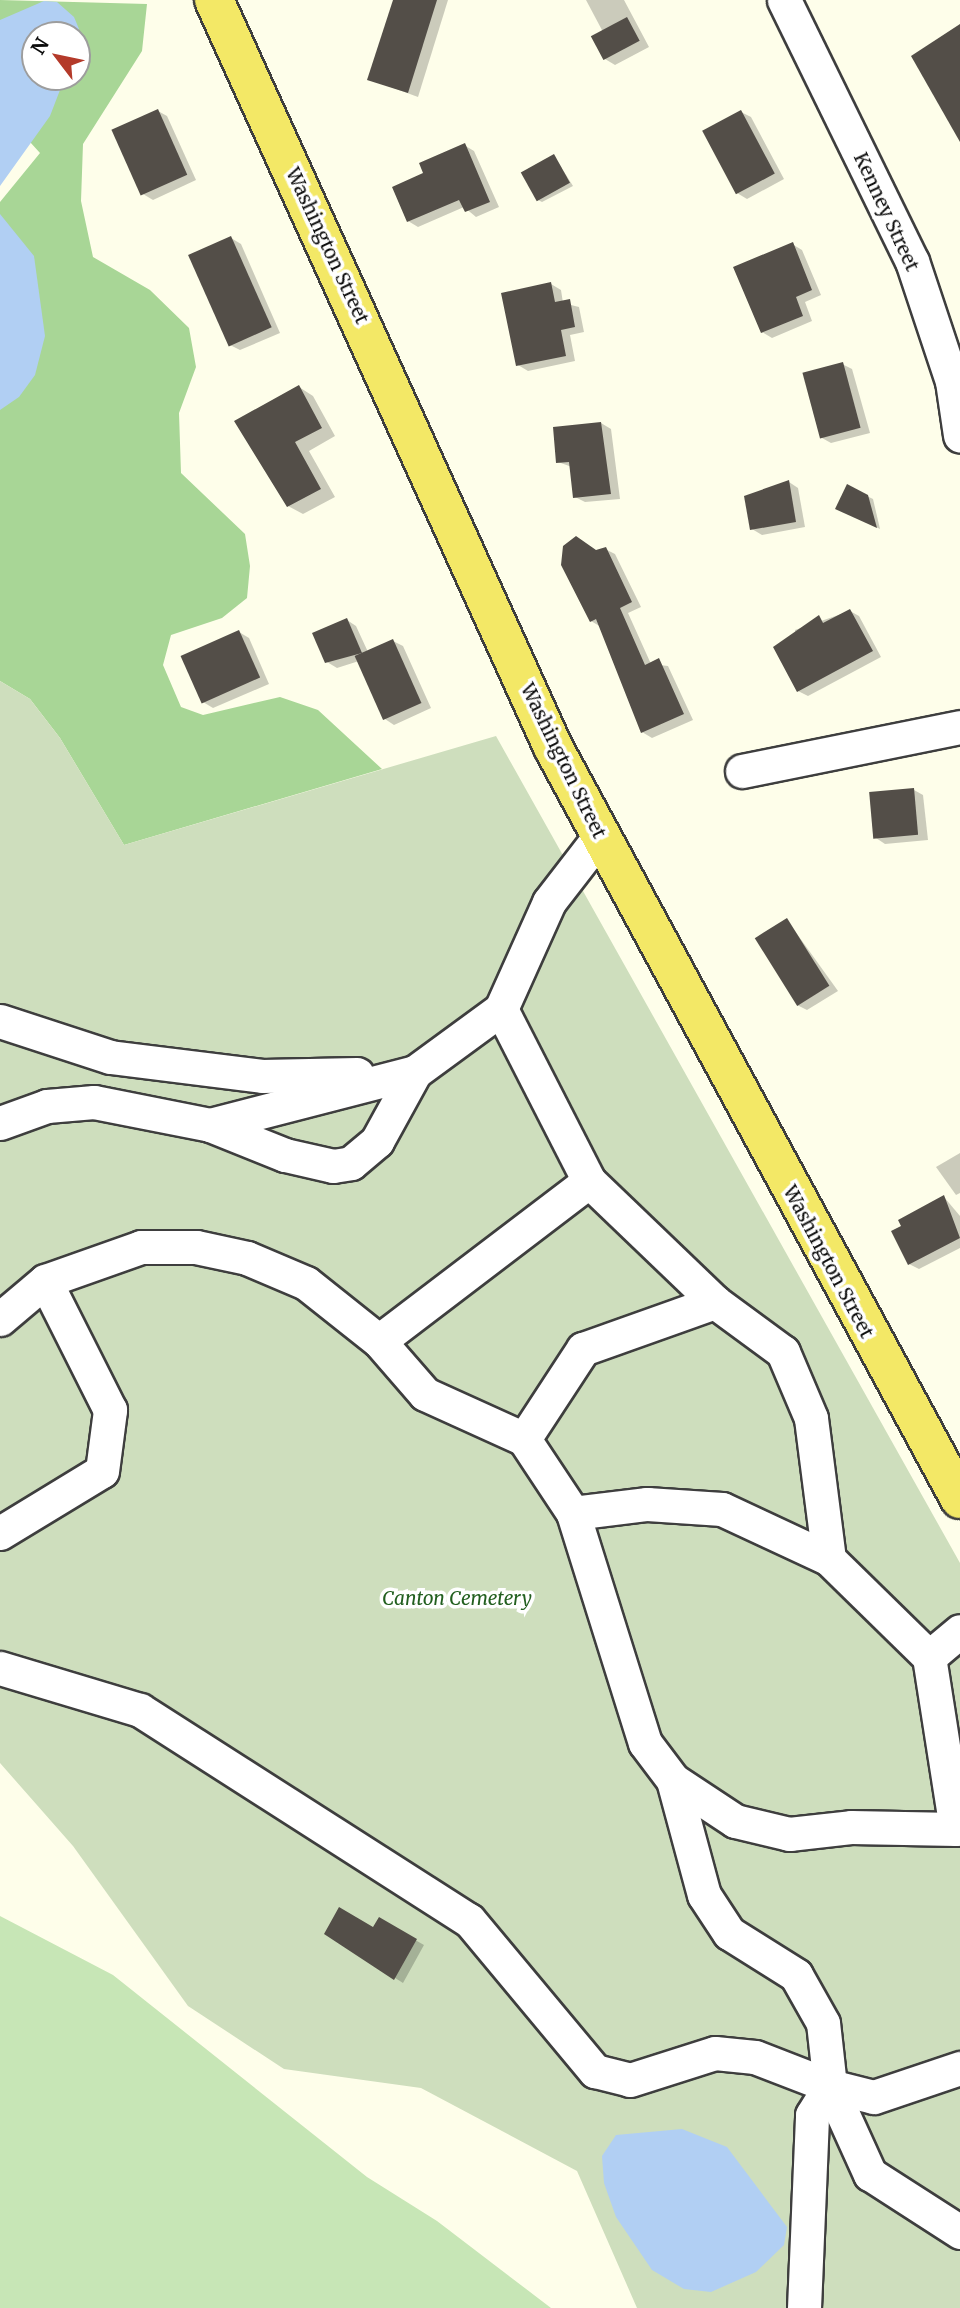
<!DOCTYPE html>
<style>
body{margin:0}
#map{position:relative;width:960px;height:2308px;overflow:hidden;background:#fefeea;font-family:Merriweather,serif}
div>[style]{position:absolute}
.green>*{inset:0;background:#c7e6b6}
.forest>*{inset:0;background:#a8d696}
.cemetery>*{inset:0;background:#cedebd}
.water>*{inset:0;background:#b1cff3}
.shadow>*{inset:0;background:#0003}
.building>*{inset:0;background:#534e48;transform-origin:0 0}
.roads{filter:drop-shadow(2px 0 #3e3e3e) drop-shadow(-2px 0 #3e3e3e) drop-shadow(0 2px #3e3e3e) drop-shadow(0 -2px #3e3e3e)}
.minor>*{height:33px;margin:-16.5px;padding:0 16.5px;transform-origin:16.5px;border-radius:16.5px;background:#fff}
.major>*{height:38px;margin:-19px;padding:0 19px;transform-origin:19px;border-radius:19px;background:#f3e866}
span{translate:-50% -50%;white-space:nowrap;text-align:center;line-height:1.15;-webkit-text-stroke:7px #fff;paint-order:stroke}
.street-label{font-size:19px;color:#0b0b0b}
.park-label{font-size:19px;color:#225f1f;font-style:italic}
.north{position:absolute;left:21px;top:21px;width:70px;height:70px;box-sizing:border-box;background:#fff;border:2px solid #9d9d9d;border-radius:50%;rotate:302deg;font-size:19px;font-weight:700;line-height:28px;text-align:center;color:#0b0b0b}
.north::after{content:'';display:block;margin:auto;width:24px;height:32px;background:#b43a2a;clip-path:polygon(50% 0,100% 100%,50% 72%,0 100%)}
</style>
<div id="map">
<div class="green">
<i style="clip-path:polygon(0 1916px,113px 1975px,367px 2177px,437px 2221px,551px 2308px,0 2308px)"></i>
</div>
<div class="forest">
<i style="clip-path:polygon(evenodd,0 0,147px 4px,142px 51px,83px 144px,81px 201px,93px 257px,150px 290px,189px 328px,196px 367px,179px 413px,181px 473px,245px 534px,250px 566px,247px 598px,222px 618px,171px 635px,163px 665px,181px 707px,203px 715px,280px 697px,318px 710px,382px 769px,124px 845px,60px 738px,30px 699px,0 681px,0 202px,40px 153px,0 109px,0 0,35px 35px,77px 35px,77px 77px,35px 77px,35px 35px)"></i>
</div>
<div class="cemetery">
<i style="clip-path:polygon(0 681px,30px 699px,60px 738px,124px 845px,496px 736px,960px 1563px,960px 2308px,637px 2308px,577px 2171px,421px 2088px,284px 2069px,188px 2006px,73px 1846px,0 1763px)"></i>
</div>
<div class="water">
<i style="clip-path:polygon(44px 1px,57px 2px,74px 17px,79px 29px,77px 46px,77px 35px,35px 35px,35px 77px,65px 77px,50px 116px,0 186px,0 20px)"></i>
<i style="clip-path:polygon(0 214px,34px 256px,45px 336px,35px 375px,19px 397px,0 410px)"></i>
<i style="clip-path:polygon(682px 2129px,727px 2147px,787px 2227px,784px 2245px,756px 2272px,711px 2292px,684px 2289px,652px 2270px,616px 2217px,604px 2183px,602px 2156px,616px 2135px)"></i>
</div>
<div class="shadow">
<i style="clip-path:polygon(395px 0,448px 0,418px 97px,369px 79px)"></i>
<i style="clip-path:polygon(586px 0,624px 0,649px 47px,615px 65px,605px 59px,603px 32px)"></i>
<i style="clip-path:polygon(158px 111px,167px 116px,196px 180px,153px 200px,143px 194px)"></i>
<i style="clip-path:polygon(741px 112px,751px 117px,784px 179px,747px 199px,737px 193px)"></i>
<i style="clip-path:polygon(464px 145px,474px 151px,499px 207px,476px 217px,464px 207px,418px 227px,408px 221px,426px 174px)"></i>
<i style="clip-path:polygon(554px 156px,573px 186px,542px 202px,538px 200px)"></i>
<i style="clip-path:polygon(231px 238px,241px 244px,280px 333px,240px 350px,230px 345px)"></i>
<i style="clip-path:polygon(792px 244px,802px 250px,821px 295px,805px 302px,812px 321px,772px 338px,762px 332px)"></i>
<i style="clip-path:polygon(551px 284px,561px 290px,563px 303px,579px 307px,584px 332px,570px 335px,575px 361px,528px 371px,518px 365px)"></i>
<i style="clip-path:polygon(842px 364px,852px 369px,870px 433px,831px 443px,822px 438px)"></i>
<i style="clip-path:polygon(299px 387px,313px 396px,335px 436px,309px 451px,335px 497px,303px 514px,288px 506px)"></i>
<i style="clip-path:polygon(601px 423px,611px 429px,620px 499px,585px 502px,575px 497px,572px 467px,558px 462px)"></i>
<i style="clip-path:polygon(789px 482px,798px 488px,805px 527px,762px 535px,752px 529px)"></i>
<i style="clip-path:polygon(848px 487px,873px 499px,880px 529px,838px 508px)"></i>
<i style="clip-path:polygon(605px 549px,615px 554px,641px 607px,628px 613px,651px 664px,668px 666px,693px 720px,652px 738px,642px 732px,601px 627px,591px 621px,597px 552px)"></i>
<i style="clip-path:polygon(850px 611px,859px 616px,881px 657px,808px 696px,798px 691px,795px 630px)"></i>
<i style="clip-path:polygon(347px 620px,356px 626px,368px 652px,393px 641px,403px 646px,431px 708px,394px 725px,385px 719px,359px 661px,337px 668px,327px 662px)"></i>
<i style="clip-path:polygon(239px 632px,249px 638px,269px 684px,213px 708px,203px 702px)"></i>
<i style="clip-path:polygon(914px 790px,923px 795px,928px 840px,885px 844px,876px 838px)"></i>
<i style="clip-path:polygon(787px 920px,838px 991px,807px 1010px,797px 1005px)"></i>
<i style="clip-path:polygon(960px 1153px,960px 1193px,956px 1195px,936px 1167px)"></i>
<i style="clip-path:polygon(944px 1197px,960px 1216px,960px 1248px,919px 1269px,909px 1264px)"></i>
<i style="clip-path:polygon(380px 1920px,424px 1945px,403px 1983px,326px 1934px,374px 1930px)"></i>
</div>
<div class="building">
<i style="clip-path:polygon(393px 0,437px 0,408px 93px,367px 80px)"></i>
<i style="left:627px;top:17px;width:27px;height:41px;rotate:62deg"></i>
<i style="clip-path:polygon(960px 24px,960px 142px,911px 56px)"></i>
<i style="left:158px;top:109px;width:72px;height:51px;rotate:66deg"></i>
<i style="left:741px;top:110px;width:72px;height:44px;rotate:62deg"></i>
<i style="clip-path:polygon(465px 143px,490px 202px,465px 212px,459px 200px,407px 222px,392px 187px,423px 173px,419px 163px)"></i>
<i style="left:554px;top:154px;width:33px;height:38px;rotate:61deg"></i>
<i style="left:231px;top:236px;width:100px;height:47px;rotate:66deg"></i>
<i style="clip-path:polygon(793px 242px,812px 290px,796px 297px,803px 316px,761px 333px,733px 267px)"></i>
<i style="clip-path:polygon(551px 282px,555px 302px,570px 299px,575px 327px,561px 330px,566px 356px,516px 366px,501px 293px)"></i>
<i style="left:843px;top:362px;width:68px;height:42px;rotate:75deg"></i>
<i style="clip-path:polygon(299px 385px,322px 428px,295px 442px,321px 489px,287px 507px,234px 421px)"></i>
<i style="clip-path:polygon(601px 422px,611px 494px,573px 498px,569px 462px,556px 463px,553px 427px)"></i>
<i style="clip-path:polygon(789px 480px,796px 522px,750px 530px,744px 496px)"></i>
<i style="clip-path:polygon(847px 484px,868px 495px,877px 528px,835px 509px)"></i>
<i style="clip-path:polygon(576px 536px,596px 550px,606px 547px,632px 602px,620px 608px,645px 665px,659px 658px,684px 714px,641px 733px,596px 619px,590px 622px,561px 565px,563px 546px)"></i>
<i style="clip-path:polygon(850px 609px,873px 651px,797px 692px,773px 647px,819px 615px,823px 623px)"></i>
<i style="clip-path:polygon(347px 618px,362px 653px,325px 663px,312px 633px)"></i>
<i style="left:239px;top:630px;width:52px;height:64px;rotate:66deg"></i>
<i style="left:393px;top:639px;width:70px;height:42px;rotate:66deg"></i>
<i style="left:914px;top:788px;width:47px;height:45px;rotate:85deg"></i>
<i style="left:787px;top:918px;width:80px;height:38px;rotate:58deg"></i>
<i style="clip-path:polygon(944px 1195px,960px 1238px,908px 1265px,891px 1231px,901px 1226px,898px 1220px)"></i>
<i style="clip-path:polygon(339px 1907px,373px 1927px,379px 1917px,417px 1939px,394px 1980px,324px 1934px)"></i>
</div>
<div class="roads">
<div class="minor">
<i style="left:784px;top:0;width:291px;rotate:63.9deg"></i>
<i style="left:912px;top:261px;width:126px;rotate:71.6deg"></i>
<i style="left:952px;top:381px;width:55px;rotate:81.6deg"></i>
<i style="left:742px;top:771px;width:222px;rotate:-11.4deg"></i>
<i style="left:0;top:1021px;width:116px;rotate:18.1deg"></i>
<i style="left:110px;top:1057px;width:153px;rotate:7.1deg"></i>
<i style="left:262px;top:1076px;width:95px;rotate:-1.2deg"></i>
<i style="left:0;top:1123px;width:50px;rotate:-19.9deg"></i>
<i style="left:47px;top:1106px;width:47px;rotate:-4.9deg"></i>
<i style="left:94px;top:1102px;width:118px;rotate:11.2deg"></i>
<i style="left:210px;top:1125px;width:212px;rotate:-14.5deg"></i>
<i style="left:415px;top:1072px;width:107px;rotate:-36.2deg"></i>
<i style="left:501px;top:1009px;width:117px;rotate:-65.8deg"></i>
<i style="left:549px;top:902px;width:83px;rotate:-52.3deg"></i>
<i style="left:210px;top:1125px;width:81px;rotate:21.8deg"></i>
<i style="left:285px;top:1155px;width:49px;rotate:12.9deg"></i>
<i style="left:333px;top:1166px;width:18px;rotate:-9deg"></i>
<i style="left:351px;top:1163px;width:34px;rotate:-40deg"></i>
<i style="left:377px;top:1141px;width:79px;rotate:-61.2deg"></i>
<i style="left:0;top:1319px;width:59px;rotate:-40.2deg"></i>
<i style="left:379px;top:1341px;width:70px;rotate:49deg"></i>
<i style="left:425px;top:1394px;width:109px;rotate:24.4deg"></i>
<i style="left:524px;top:1439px;width:108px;rotate:-56.8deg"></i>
<i style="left:583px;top:1349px;width:140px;rotate:-19.6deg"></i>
<i style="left:524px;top:1439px;width:89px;rotate:56.5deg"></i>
<i style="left:0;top:1533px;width:119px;rotate:-31.3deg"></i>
<i style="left:102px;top:1471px;width:62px;rotate:-82.5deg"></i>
<i style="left:110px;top:1410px;width:144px;rotate:-116.7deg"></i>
<i style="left:45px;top:1281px;width:102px;rotate:-19.5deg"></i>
<i style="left:141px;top:1247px;width:55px"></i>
<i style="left:196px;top:1247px;width:52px;rotate:12.2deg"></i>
<i style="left:247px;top:1258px;width:64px;rotate:23deg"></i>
<i style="left:306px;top:1283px;width:93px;rotate:38.5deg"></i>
<i style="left:379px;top:1341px;width:264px;rotate:-37.3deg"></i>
<i style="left:829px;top:1559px;width:140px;rotate:44.4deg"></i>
<i style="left:0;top:1668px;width:146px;rotate:16.7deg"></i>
<i style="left:140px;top:1710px;width:390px;rotate:32.6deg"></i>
<i style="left:469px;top:1920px;width:197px;rotate:50.2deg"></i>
<i style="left:595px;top:2071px;width:36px;rotate:14deg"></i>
<i style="left:630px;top:2080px;width:89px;rotate:-17.6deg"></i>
<i style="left:715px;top:2053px;width:40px;rotate:5.7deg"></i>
<i style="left:755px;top:2057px;width:80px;rotate:21.1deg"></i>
<i style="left:830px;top:2086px;width:63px;rotate:-96.3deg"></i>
<i style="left:823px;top:2023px;width:55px;rotate:-119.4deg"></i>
<i style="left:796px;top:1975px;width:79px;rotate:-147.9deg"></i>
<i style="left:729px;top:1933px;width:45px;rotate:-123.3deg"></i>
<i style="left:704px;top:1895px;width:119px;rotate:-105.1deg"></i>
<i style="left:673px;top:1780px;width:46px;rotate:-127.1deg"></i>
<i style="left:645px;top:1743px;width:241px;rotate:-107.4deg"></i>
<i style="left:573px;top:1513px;width:75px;rotate:-6.9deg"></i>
<i style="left:647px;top:1504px;width:75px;rotate:3.8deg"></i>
<i style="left:722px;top:1509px;width:118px;rotate:25deg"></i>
<i style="left:829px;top:1559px;width:142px;rotate:-97.3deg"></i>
<i style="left:811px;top:1418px;width:72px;rotate:-113deg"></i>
<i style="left:783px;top:1352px;width:84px;rotate:-143.7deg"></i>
<i style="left:715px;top:1302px;width:175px;rotate:-136.2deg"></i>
<i style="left:589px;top:1181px;width:193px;rotate:-117.1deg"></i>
<i style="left:673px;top:1780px;width:74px;rotate:33.5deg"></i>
<i style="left:735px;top:1821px;width:56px;rotate:13.5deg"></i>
<i style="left:789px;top:1834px;width:62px;rotate:-6.4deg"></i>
<i style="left:851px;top:1827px;width:105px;rotate:1.1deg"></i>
<i style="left:956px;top:1829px;width:174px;rotate:-98.9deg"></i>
<i style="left:929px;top:1657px;width:40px;rotate:-40deg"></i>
<i style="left:830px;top:2086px;width:45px;rotate:14deg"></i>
<i style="left:874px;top:2097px;width:91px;rotate:-18.6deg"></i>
<i style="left:804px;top:2308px;width:193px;rotate:-87.6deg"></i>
<i style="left:812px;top:2115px;width:34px;rotate:-58deg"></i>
<i style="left:830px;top:2086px;width:97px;rotate:65.6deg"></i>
<i style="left:870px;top:2174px;width:107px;rotate:32.8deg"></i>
</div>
<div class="major">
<i style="left:214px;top:0;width:820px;rotate:65.59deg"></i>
<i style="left:553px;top:747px;width:855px;rotate:61.58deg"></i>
</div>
</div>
<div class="street-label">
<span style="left:886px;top:212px;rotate:65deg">Kenney Street</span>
<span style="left:327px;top:246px;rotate:65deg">Washington Street</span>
<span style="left:563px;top:761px;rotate:64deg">Washington Street</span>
<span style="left:828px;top:1262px;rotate:62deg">Washington Street</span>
</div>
<div class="park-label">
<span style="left:457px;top:1599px">Canton Cemetery</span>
</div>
<div class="north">N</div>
</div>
